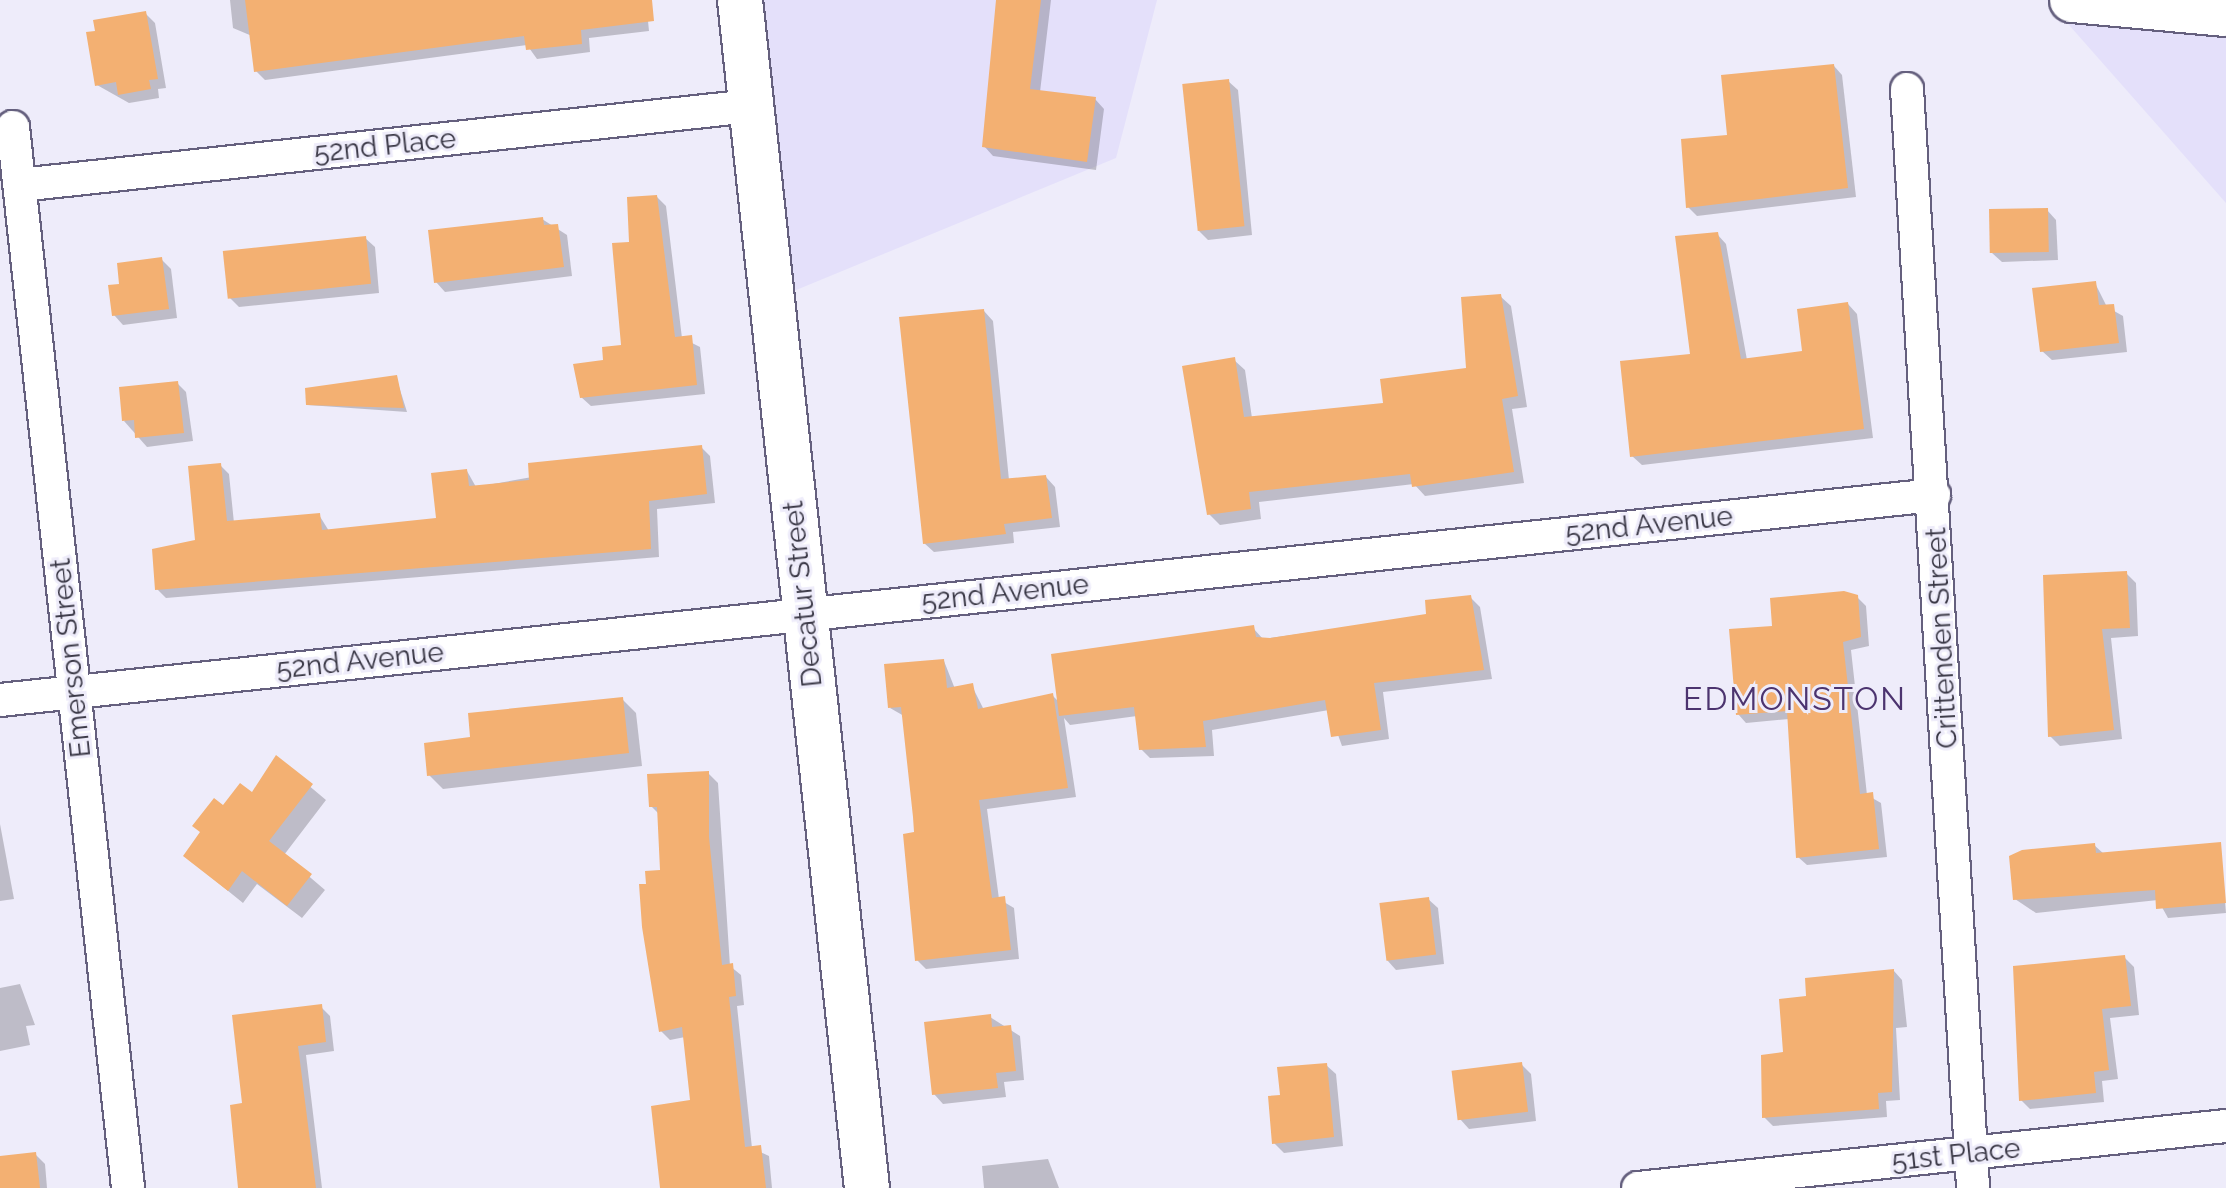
<!DOCTYPE html>
<style>
body{margin:0}
#map{position:relative;width:2226px;height:1188px;overflow:hidden;background:#eeecfa;font-family:Raleway,sans-serif}
div>[style]{position:absolute}
.built>*{inset:0;background:#e4e0fa}
.shadow>*{inset:0;background:#0003}
.building>*{inset:0;background:#f3b072;transform-origin:0 0}
.roads{filter:drop-shadow(2px 0 #65607e) drop-shadow(-2px 0 #65607e) drop-shadow(0 2px #65607e) drop-shadow(0 -2px #65607e)}
.street>*{height:32px;margin:-16px;padding:0 16px;transform-origin:16px;border-radius:16px;background:#fff}
.secondary>*{height:44px;margin:-22px;padding:0 22px;transform-origin:22px;border-radius:22px;background:#fff}
.primary>*{height:44px;margin:-22px;padding:0 22px;transform-origin:22px;border-radius:22px;background:#fff}
span{translate:-50% -50%;white-space:nowrap;text-align:center;line-height:1.15;-webkit-text-stroke:6px #eeecfa;paint-order:stroke}
.street-label{font-size:28px;color:#383644}
.quarter-label{font-size:32px;color:#4c346f;letter-spacing:2px}
</style>
<div id="map">
<div class="built">
<i style="clip-path:polygon(740px 0,1157px 0,1116px 158px,772px 300px)"></i>
<i style="clip-path:polygon(2047px 0,2226px 14px,2226px 203px)"></i>
</div>
<div class="shadow">
<i style="clip-path:polygon(230px 0,646px 0,649px 31px,589px 38px,590px 52px,537px 59px,527px 45px,265px 80px,256px 71px,252px 36px,233px 28px)"></i>
<i style="clip-path:polygon(999px 0,1051px 0,1040px 92px,1095px 99px,1104px 109px,1096px 170px,993px 156px,984px 146px)"></i>
<i style="clip-path:polygon(145px 13px,155px 23px,166px 88px,158px 89px,159px 98px,129px 103px,97px 85px)"></i>
<i style="clip-path:polygon(1834px 66px,1842px 75px,1856px 197px,1697px 216px,1688px 207px,1729px 137px)"></i>
<i style="clip-path:polygon(1228px 81px,1238px 90px,1252px 235px,1208px 240px,1199px 231px)"></i>
<i style="clip-path:polygon(657px 197px,666px 206px,682px 338px,700px 347px,705px 394px,591px 406px,581px 397px,623px 347px,631px 243px)"></i>
<i style="clip-path:polygon(2047px 210px,2056px 220px,2058px 260px,2002px 262px,1992px 253px)"></i>
<i style="clip-path:polygon(542px 219px,567px 235px,572px 276px,445px 292px,436px 282px)"></i>
<i style="clip-path:polygon(1717px 234px,1726px 244px,1747px 360px,1805px 353px,1848px 304px,1857px 314px,1873px 438px,1642px 465px,1632px 456px,1692px 356px)"></i>
<i style="clip-path:polygon(365px 238px,375px 247px,379px 293px,239px 307px,229px 297px)"></i>
<i style="clip-path:polygon(162px 260px,171px 269px,177px 318px,123px 325px,114px 315px,121px 286px)"></i>
<i style="clip-path:polygon(2095px 283px,2107px 307px,2123px 316px,2127px 352px,2052px 360px,2042px 351px)"></i>
<i style="clip-path:polygon(1500px 296px,1511px 306px,1527px 407px,1512px 409px,1524px 483px,1425px 496px,1414px 484px,1259px 502px,1261px 519px,1220px 525px,1209px 514px,1234px 360px,1245px 370px,1252px 418px,1385px 405px,1468px 370px)"></i>
<i style="clip-path:polygon(984px 311px,993px 321px,1009px 480px,1046px 477px,1055px 487px,1060px 527px,1013px 532px,1014px 543px,934px 552px,924px 543px)"></i>
<i style="clip-path:polygon(396px 377px,407px 412px,308px 405px)"></i>
<i style="clip-path:polygon(177px 383px,186px 392px,193px 441px,147px 447px,124px 421px)"></i>
<i style="clip-path:polygon(701px 447px,710px 456px,715px 503px,657px 509px,659px 557px,166px 598px,157px 589px,197px 542px,220px 465px,229px 474px,234px 523px,319px 515px,329px 531px,438px 519px,467px 471px,476px 487px)"></i>
<i style="clip-path:polygon(2126px 573px,2136px 583px,2138px 636px,2111px 638px,2122px 739px,2060px 746px,2050px 736px)"></i>
<i style="clip-path:polygon(1470px 597px,1480px 607px,1492px 679px,1383px 692px,1389px 739px,1342px 746px,1329px 710px,1212px 730px,1214px 756px,1150px 758px,1141px 749px,1137px 716px,1070px 725px,1064px 718px,1076px 797px,987px 809px,999px 899px,1014px 908px,1019px 959px,926px 969px,917px 960px,916px 834px,904px 716px,890px 708px,944px 661px,955px 689px,972px 686px,984px 710px,1052px 695px,1059px 702px,1253px 628px,1263px 639px,1429px 616px)"></i>
<i style="clip-path:polygon(1857px 597px,1866px 606px,1869px 646px,1851px 650px,1867px 795px,1881px 803px,1887px 857px,1807px 865px,1798px 857px,1789px 719px,1746px 723px,1738px 714px,1774px 628px)"></i>
<i style="clip-path:polygon(622px 699px,636px 713px,642px 766px,443px 789px,429px 775px,473px 739px)"></i>
<i style="clip-path:polygon(276px 758px,326px 800px,284px 855px,325px 890px,302px 918px,257px 884px,243px 903px,185px 856px,223px 808px,252px 795px)"></i>
<i style="clip-path:polygon(708px 773px,718px 783px,730px 966px,741px 975px,744px 1005px,737px 1006px,752px 1148px,769px 1156px,772px 1188px,663px 1188px,692px 1102px,685px 1037px,670px 1040px,661px 1031px,649px 885px,662px 872px,660px 815px,651px 806px)"></i>
<i style="clip-path:polygon(0 824px,14px 899px,0 901px)"></i>
<i style="clip-path:polygon(2220px 844px,2226px 913px,2168px 918px,2158px 900px,2036px 913px,2015px 899px,2094px 845px,2104px 854px)"></i>
<i style="clip-path:polygon(1428px 899px,1438px 908px,1444px 964px,1396px 970px,1387px 960px)"></i>
<i style="clip-path:polygon(2124px 957px,2134px 967px,2139px 1015px,2110px 1018px,2118px 1079px,2102px 1081px,2104px 1102px,2030px 1109px,2021px 1100px)"></i>
<i style="clip-path:polygon(1894px 971px,1902px 980px,1907px 1027px,1896px 1028px,1900px 1100px,1886px 1101px,1887px 1117px,1773px 1126px,1764px 1117px,1808px 998px)"></i>
<i style="clip-path:polygon(20px 984px,35px 1025px,26px 1026px,30px 1045px,0 1051px,0 988px)"></i>
<i style="clip-path:polygon(321px 1007px,330px 1016px,334px 1051px,306px 1055px,322px 1188px,240px 1188px,245px 1105px)"></i>
<i style="clip-path:polygon(990px 1017px,1020px 1036px,1024px 1080px,1004px 1082px,1006px 1097px,943px 1104px,934px 1094px)"></i>
<i style="clip-path:polygon(1521px 1064px,1531px 1074px,1536px 1121px,1469px 1129px,1460px 1119px)"></i>
<i style="clip-path:polygon(1326px 1065px,1336px 1074px,1343px 1146px,1284px 1153px,1274px 1143px)"></i>
<i style="clip-path:polygon(35px 1154px,45px 1164px,47px 1188px,0 1188px,0 1158px)"></i>
<i style="clip-path:polygon(1048px 1159px,1059px 1188px,984px 1188px,982px 1166px)"></i>
</div>
<div class="building">
<i style="clip-path:polygon(245px 0,652px 0,654px 21px,581px 30px,582px 44px,526px 50px,524px 36px,254px 72px)"></i>
<i style="clip-path:polygon(996px 0,1041px 0,1030px 89px,1096px 97px,1087px 162px,982px 147px)"></i>
<i style="clip-path:polygon(146px 11px,158px 79px,149px 80px,151px 89px,118px 95px,116px 82px,95px 86px,86px 32px,95px 31px,93px 20px)"></i>
<i style="clip-path:polygon(1834px 64px,1848px 188px,1686px 208px,1681px 139px,1727px 135px,1721px 75px)"></i>
<i style="left:1229px;top:79px;width:148px;height:47px;rotate:84deg"></i>
<i style="clip-path:polygon(657px 195px,675px 337px,692px 335px,697px 385px,580px 398px,573px 364px,603px 360px,602px 347px,621px 345px,612px 243px,629px 242px,627px 197px)"></i>
<i style="left:2048px;top:208px;width:44px;height:59px;rotate:89deg"></i>
<i style="clip-path:polygon(543px 217px,544px 225px,558px 224px,564px 267px,434px 283px,428px 230px)"></i>
<i style="clip-path:polygon(1718px 232px,1741px 359px,1802px 351px,1797px 309px,1848px 302px,1864px 429px,1630px 457px,1620px 361px,1690px 354px,1675px 236px)"></i>
<i style="left:366px;top:236px;width:48px;height:144px;rotate:84deg"></i>
<i style="clip-path:polygon(162px 257px,169px 309px,112px 316px,108px 285px,119px 284px,117px 263px)"></i>
<i style="clip-path:polygon(2096px 281px,2099px 305px,2114px 304px,2119px 343px,2040px 352px,2032px 288px)"></i>
<i style="clip-path:polygon(1501px 294px,1518px 396px,1502px 399px,1514px 472px,1412px 487px,1410px 474px,1249px 492px,1251px 509px,1207px 515px,1182px 366px,1235px 357px,1244px 417px,1383px 403px,1380px 379px,1466px 368px,1461px 297px)"></i>
<i style="clip-path:polygon(984px 309px,1001px 479px,1046px 475px,1052px 518px,1004px 524px,1006px 534px,923px 544px,899px 317px)"></i>
<i style="clip-path:polygon(397px 375px,404px 408px,306px 405px,305px 388px)"></i>
<i style="clip-path:polygon(178px 381px,184px 433px,135px 438px,134px 420px,122px 421px,119px 387px)"></i>
<i style="clip-path:polygon(702px 445px,707px 494px,649px 501px,651px 549px,155px 590px,152px 549px,195px 540px,188px 466px,221px 463px,227px 521px,320px 513px,322px 530px,436px 518px,431px 473px,467px 469px,469px 486px,529px 480px,528px 463px)"></i>
<i style="clip-path:polygon(2127px 571px,2130px 628px,2102px 629px,2114px 730px,2048px 737px,2043px 575px)"></i>
<i style="clip-path:polygon(1844px 591px,1858px 595px,1861px 637px,1843px 642px,1860px 794px,1873px 792px,1879px 849px,1796px 858px,1787px 711px,1736px 715px,1729px 629px,1772px 626px,1770px 598px)"></i>
<i style="clip-path:polygon(1471px 595px,1484px 670px,1374px 683px,1381px 730px,1331px 737px,1325px 700px,1203px 721px,1206px 747px,1139px 750px,1134px 707px,1059px 716px,1051px 654px,1254px 625px,1256px 637px,1270px 638px,1426px 614px,1425px 600px)"></i>
<i style="clip-path:polygon(944px 659px,947px 688px,973px 683px,978px 709px,1053px 693px,1068px 788px,979px 800px,992px 898px,1005px 896px,1011px 950px,915px 961px,903px 834px,914px 832px,913px 817px,901px 707px,888px 708px,884px 664px)"></i>
<i style="clip-path:polygon(623px 697px,629px 753px,427px 776px,424px 743px,470px 737px,468px 713px)"></i>
<i style="clip-path:polygon(276px 755px,313px 784px,269px 841px,312px 874px,287px 906px,242px 871px,228px 891px,183px 856px,200px 832px,192px 826px,214px 798px,223px 805px,240px 783px,252px 792px)"></i>
<i style="clip-path:polygon(709px 771px,709px 837px,722px 965px,733px 963px,736px 996px,729px 997px,745px 1147px,761px 1145px,766px 1188px,660px 1188px,651px 1106px,690px 1100px,682px 1027px,659px 1032px,642px 927px,639px 884px,646px 884px,645px 871px,660px 870px,657px 807px,649px 807px,647px 774px)"></i>
<i style="clip-path:polygon(2221px 842px,2226px 903px,2156px 909px,2155px 890px,2013px 900px,2009px 856px,2022px 850px,2095px 843px,2096px 853px)"></i>
<i style="left:1429px;top:897px;width:58px;height:50px;rotate:83deg"></i>
<i style="clip-path:polygon(2125px 955px,2131px 1006px,2102px 1009px,2109px 1070px,2094px 1072px,2096px 1093px,2019px 1101px,2013px 966px)"></i>
<i style="clip-path:polygon(1894px 969px,1892px 1092px,1878px 1093px,1879px 1109px,1762px 1118px,1761px 1055px,1783px 1052px,1779px 999px,1806px 996px,1805px 978px)"></i>
<i style="clip-path:polygon(322px 1004px,326px 1042px,298px 1046px,316px 1188px,238px 1188px,230px 1105px,242px 1103px,232px 1015px)"></i>
<i style="clip-path:polygon(991px 1014px,992px 1027px,1011px 1025px,1016px 1071px,996px 1073px,998px 1088px,932px 1095px,924px 1022px)"></i>
<i style="left:1522px;top:1062px;width:50px;height:71px;rotate:83deg"></i>
<i style="clip-path:polygon(1327px 1063px,1334px 1137px,1272px 1144px,1268px 1096px,1280px 1095px,1277px 1067px)"></i>
<i style="clip-path:polygon(36px 1152px,40px 1188px,0 1188px,0 1156px)"></i>
</div>
<div class="roads">
<div class="street">
<i style="left:1907px;top:89px;width:1101px;rotate:86.56deg"></i>
<i style="left:13px;top:127px;width:1067px;rotate:83.81deg"></i>
<i style="left:20px;top:185px;width:735px;rotate:-6.17deg"></i>
<i style="left:0;top:700px;width:1945px;rotate:-6.05deg"></i>
<i style="left:1638px;top:1188px;width:591px;rotate:-6.02deg"></i>
</div>
<div class="secondary">
<i style="left:740px;top:0;width:1195px;rotate:83.9deg"></i>
</div>
<div class="primary">
<i style="left:2072px;top:0;width:155px;rotate:5.2deg"></i>
</div>
</div>
<div class="street-label">
<span style="left:385px;top:146px;rotate:-6deg">52nd Place</span>
<span style="left:1649px;top:525px;rotate:-6deg">52nd Avenue</span>
<span style="left:1005px;top:593px;rotate:-6deg">52nd Avenue</span>
<span style="left:803px;top:594px;rotate:-96deg">Decatur Street</span>
<span style="left:1942px;top:638px;rotate:-93deg">Crittenden Street</span>
<span style="left:71px;top:658px;rotate:-96deg">Emerson Street</span>
<span style="left:360px;top:661px;rotate:-6deg">52nd Avenue</span>
<span style="left:1956px;top:1155px;rotate:-6deg">51st Place</span>
</div>
<div class="quarter-label">
<span style="left:1795px;top:699px">EDMONSTON</span>
</div>
</div>
